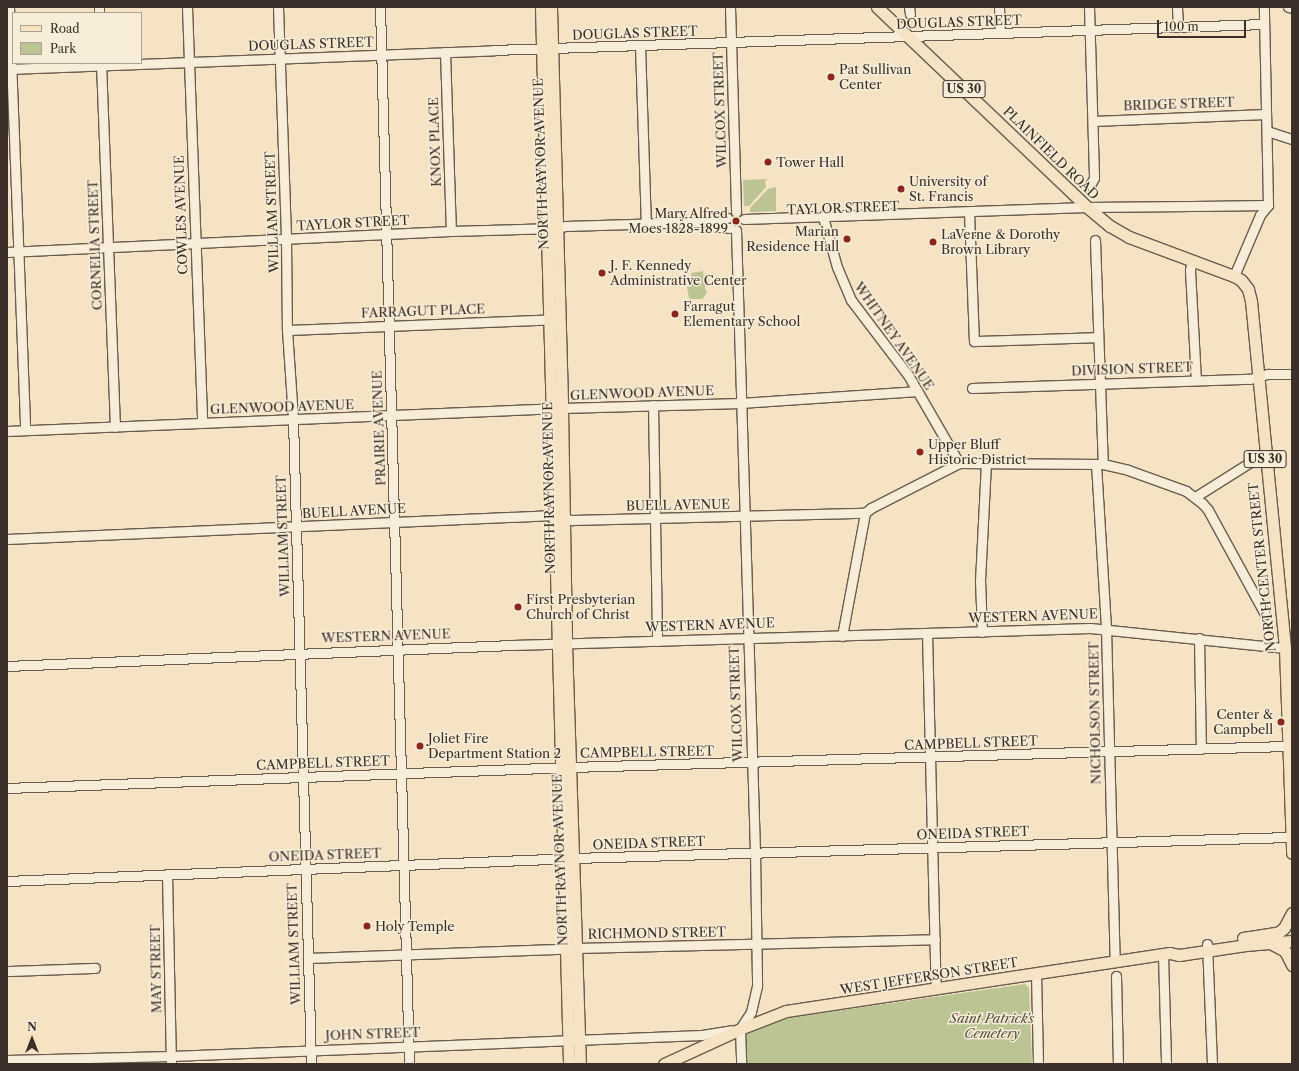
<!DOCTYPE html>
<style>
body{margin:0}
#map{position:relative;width:1299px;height:1071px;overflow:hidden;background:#f5e3c3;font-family:"Libre Caslon Text",serif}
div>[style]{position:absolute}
.green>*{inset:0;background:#bcc494}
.roads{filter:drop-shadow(1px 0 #6a5c50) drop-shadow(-1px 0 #6a5c50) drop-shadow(0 1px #6a5c50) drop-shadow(0 -1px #6a5c50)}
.minor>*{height:9px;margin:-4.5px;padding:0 4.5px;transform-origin:4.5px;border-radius:4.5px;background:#f8edd8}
.major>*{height:11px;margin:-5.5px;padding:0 5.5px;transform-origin:5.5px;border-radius:5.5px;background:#f5e3c3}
.dots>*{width:11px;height:11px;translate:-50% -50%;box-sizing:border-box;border:2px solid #f8edd8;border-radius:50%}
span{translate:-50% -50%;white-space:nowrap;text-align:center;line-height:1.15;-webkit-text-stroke:3px #f8edd8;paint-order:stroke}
.shield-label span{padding:1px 3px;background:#f8edd8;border:1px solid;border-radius:3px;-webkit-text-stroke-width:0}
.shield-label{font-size:12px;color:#3c2f29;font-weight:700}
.street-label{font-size:13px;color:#3c2f29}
.poi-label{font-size:13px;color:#3c2f29}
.left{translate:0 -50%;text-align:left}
.right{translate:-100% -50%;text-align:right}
.park-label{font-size:13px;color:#564d3e;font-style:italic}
.frame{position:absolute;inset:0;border:8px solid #3c2f29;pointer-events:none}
.legend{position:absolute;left:12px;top:12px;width:130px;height:52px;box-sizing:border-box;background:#f8edd8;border:1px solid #ada192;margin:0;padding:5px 7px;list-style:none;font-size:12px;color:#3c2f29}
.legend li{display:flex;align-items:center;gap:8px;height:20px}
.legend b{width:20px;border:1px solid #ada192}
.north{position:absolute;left:12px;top:1019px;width:40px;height:40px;-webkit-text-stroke:3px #f8edd8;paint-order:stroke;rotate:0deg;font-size:11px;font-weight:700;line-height:16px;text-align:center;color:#3c2f29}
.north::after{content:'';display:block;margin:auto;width:14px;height:18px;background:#3c2f29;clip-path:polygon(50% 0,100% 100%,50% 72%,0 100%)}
.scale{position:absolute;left:1157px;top:20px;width:89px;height:18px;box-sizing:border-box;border:2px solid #3c2f29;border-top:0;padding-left:5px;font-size:12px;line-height:14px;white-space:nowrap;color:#3c2f29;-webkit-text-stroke:3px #f8edd8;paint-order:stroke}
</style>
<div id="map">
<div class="green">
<i style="clip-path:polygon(768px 179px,765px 181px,766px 187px,749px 206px,744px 206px,743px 180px)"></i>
<i style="clip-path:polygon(776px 187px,776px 211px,750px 212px,750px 208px,768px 189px)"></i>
<i style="clip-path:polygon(703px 271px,705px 288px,707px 293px,702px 299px,692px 299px,689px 298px,687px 287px,692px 283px,691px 273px)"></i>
<i style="clip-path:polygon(1025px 984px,1029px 988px,1032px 1064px,746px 1064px,745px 1035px,787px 1018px)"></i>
</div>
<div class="roads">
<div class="minor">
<i style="left:9px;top:7px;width:423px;rotate:87.8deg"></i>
<i style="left:99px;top:7px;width:6px;rotate:90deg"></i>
<i style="left:187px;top:7px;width:416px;rotate:87.9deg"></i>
<i style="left:278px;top:7px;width:232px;rotate:88deg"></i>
<i style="left:286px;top:239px;width:91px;rotate:89.4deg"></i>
<i style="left:287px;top:330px;width:89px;rotate:86.1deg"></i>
<i style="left:293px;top:419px;width:645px;rotate:88.4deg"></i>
<i style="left:380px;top:7px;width:1057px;rotate:88.43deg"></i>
<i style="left:730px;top:7px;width:205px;rotate:88.3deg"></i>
<i style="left:909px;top:7px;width:7px;rotate:82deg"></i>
<i style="left:999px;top:7px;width:26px;rotate:88deg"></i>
<i style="left:1089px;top:7px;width:171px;rotate:88.3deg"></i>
<i style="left:1094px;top:178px;width:8px;rotate:120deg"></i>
<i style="left:1177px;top:7px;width:20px;rotate:87deg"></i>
<i style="left:1288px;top:7px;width:4px;rotate:14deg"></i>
<i style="left:640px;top:46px;width:178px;rotate:88.1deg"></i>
<i style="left:445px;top:52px;width:179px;rotate:88.1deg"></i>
<i style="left:101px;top:63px;width:364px;rotate:87.8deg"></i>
<i style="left:7px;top:69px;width:486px;rotate:-2.2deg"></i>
<i style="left:493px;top:50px;width:771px;rotate:-1.93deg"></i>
<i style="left:1093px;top:121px;width:173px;rotate:-2.3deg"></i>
<i style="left:1267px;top:131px;width:26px;rotate:18deg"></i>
<i style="left:969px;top:212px;width:129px;rotate:87.8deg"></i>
<i style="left:974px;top:341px;width:124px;rotate:-1.8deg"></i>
<i style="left:823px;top:217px;width:52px;rotate:74.4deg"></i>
<i style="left:837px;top:267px;width:36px;rotate:67deg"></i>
<i style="left:851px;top:300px;width:94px;rotate:52.8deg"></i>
<i style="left:908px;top:375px;width:102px;rotate:59.9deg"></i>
<i style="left:744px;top:219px;width:343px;rotate:-2deg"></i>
<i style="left:1087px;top:207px;width:181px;rotate:-0.6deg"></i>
<i style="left:711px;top:226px;width:19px;rotate:6deg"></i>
<i style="left:736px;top:230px;width:622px;rotate:88.25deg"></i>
<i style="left:755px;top:852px;width:134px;rotate:89.1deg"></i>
<i style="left:757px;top:986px;width:27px;rotate:103deg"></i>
<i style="left:751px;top:1012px;width:20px;rotate:123deg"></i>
<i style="left:1095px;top:240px;width:224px;rotate:88deg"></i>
<i style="left:7px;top:252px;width:444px;rotate:-2.7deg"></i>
<i style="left:451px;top:231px;width:106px;rotate:-1.6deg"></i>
<i style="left:557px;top:228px;width:9px;rotate:-13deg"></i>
<i style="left:566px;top:226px;width:155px;rotate:-1.8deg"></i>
<i style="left:721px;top:221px;width:7px;rotate:-27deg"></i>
<i style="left:1192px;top:261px;width:9px;rotate:103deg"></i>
<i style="left:1190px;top:270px;width:110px;rotate:86.9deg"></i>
<i style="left:1234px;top:276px;width:66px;rotate:-66.9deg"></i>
<i style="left:1260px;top:215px;width:13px;rotate:-51deg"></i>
<i style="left:1268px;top:205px;width:198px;rotate:-91.2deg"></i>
<i style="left:287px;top:330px;width:269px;rotate:-2.3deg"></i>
<i style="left:972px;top:388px;width:278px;rotate:-1.9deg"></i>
<i style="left:1250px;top:379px;width:19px;rotate:-16deg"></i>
<i style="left:1268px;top:374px;width:24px"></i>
<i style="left:653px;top:405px;width:236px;rotate:89deg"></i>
<i style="left:7px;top:431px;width:555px;rotate:-2.37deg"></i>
<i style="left:562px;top:408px;width:179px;rotate:-1.6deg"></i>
<i style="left:741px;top:403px;width:177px;rotate:-3.9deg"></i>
<i style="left:1096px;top:464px;width:164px;rotate:86.5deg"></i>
<i style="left:1106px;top:628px;width:334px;rotate:88.5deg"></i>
<i style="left:1195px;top:497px;width:83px;rotate:-32.2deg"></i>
<i style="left:7px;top:539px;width:548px;rotate:-2.51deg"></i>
<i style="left:554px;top:515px;width:19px;rotate:16deg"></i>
<i style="left:572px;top:520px;width:293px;rotate:-1.4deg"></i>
<i style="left:865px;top:513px;width:8px;rotate:-40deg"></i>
<i style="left:871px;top:508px;width:99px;rotate:-27.1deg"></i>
<i style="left:959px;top:463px;width:144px;rotate:0.4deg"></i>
<i style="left:1103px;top:464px;width:26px;rotate:13deg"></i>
<i style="left:1128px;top:470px;width:62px;rotate:19.9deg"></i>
<i style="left:1186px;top:491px;width:20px;rotate:37deg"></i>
<i style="left:1202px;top:503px;width:9px;rotate:49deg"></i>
<i style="left:1208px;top:510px;width:119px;rotate:61.3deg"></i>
<i style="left:982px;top:632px;width:51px;rotate:-92.2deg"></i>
<i style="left:980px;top:581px;width:117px;rotate:-87.1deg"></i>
<i style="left:927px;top:633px;width:356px;rotate:88.6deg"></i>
<i style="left:842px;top:636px;width:125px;rotate:-79.4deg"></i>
<i style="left:1199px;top:638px;width:111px;rotate:89deg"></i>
<i style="left:7px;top:666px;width:505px;rotate:-2.38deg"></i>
<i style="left:512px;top:645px;width:578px;rotate:-1.68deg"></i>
<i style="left:1090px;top:628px;width:196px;rotate:5.9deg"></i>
<i style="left:7px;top:788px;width:564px;rotate:-2.13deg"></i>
<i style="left:571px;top:767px;width:717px;rotate:-1.68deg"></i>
<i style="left:167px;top:874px;width:190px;rotate:88.8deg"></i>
<i style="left:7px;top:881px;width:567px;rotate:-2.32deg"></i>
<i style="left:574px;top:858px;width:718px;rotate:-1.68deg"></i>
<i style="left:1207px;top:944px;width:120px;rotate:87.6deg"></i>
<i style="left:1163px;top:954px;width:110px;rotate:88.4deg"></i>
<i style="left:308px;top:958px;width:269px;rotate:-2.1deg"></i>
<i style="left:577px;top:948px;width:358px;rotate:-1.4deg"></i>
<i style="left:7px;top:971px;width:88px;rotate:-2deg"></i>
<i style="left:1036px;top:974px;width:90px;rotate:88.7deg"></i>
<i style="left:1116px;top:976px;width:88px;rotate:88.7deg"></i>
<i style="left:740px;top:1029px;width:35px;rotate:88deg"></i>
<i style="left:7px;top:1060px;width:164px;rotate:-1.4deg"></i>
<i style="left:171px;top:1056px;width:531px;rotate:-2.26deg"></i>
<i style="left:702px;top:1035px;width:30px;rotate:-9deg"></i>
</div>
<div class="major">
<i style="left:541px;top:7px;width:1057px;rotate:88.48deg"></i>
<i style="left:551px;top:7px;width:401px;rotate:88.4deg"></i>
<i style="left:562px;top:408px;width:236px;rotate:89deg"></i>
<i style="left:566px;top:644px;width:420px;rotate:88.1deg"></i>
<i style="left:877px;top:7px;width:290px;rotate:43.6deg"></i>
<i style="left:1087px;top:207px;width:30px;rotate:40deg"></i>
<i style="left:1110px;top:226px;width:22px;rotate:30deg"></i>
<i style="left:1129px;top:237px;width:112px;rotate:20.4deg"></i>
<i style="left:1234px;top:276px;width:8px;rotate:30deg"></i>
<i style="left:1241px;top:280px;width:11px;rotate:52deg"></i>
<i style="left:1248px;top:289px;width:12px;rotate:76deg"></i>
<i style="left:1251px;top:301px;width:349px;rotate:84.4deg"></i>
<i style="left:1285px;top:648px;width:205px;rotate:88deg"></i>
<i style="left:1243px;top:938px;width:36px;rotate:-9deg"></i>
<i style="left:1279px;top:932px;width:6px;rotate:-39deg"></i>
<i style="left:1284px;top:928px;width:17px;rotate:-62deg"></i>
<i style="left:1270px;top:943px;width:17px;rotate:28deg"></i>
<i style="left:1285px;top:951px;width:16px;rotate:63deg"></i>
<i style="left:664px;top:1064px;width:84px;rotate:-24.7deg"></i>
<i style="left:740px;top:1029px;width:49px;rotate:-21.4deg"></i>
<i style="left:786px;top:1011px;width:388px;rotate:-8.6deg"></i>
<i style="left:1170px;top:953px;width:9px;rotate:13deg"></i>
<i style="left:1179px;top:955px;width:68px;rotate:-8.5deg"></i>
<i style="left:1246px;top:945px;width:46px;rotate:-5deg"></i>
</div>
</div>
<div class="dots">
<i style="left:831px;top:77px;background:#8f2418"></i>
<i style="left:768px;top:162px;background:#8f2418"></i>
<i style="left:901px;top:189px;background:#8f2418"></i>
<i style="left:736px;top:221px;background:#8f2418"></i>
<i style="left:847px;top:239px;background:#8f2418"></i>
<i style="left:933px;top:242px;background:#8f2418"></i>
<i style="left:602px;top:273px;background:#8f2418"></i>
<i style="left:675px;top:314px;background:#8f2418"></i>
<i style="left:920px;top:452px;background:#8f2418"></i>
<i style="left:518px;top:607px;background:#8f2418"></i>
<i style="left:1281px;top:722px;background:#8f2418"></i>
<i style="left:420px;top:746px;background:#8f2418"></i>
<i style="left:367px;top:926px;background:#8f2418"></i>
</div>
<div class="shield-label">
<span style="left:964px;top:89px">US 30</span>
<span style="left:1265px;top:459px">US 30</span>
</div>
<div class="street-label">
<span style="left:959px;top:22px;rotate:-2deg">DOUGLAS STREET</span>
<span style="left:635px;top:33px;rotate:-2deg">DOUGLAS STREET</span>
<span style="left:311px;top:44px;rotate:-2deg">DOUGLAS STREET</span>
<span style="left:1179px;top:104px;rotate:-2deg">BRIDGE STREET</span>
<span style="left:720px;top:110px;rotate:-92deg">WILCOX STREET</span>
<span style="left:435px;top:142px;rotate:-92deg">KNOX PLACE</span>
<span style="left:1051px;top:153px;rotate:44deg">PLAINFIELD ROAD</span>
<span style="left:541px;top:164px;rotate:-92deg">NORTH RAYNOR AVENUE</span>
<span style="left:843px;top:208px;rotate:-2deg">TAYLOR STREET</span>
<span style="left:272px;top:212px;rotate:-92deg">WILLIAM STREET</span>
<span style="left:181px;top:215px;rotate:-92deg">COWLES AVENUE</span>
<span style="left:353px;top:223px;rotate:-3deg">TAYLOR STREET</span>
<span style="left:95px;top:245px;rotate:-92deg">CORNELIA STREET</span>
<span style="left:423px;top:311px;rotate:-2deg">FARRAGUT PLACE</span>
<span style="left:894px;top:336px;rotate:55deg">WHITNEY AVENUE</span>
<span style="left:1132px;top:369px;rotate:-2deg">DIVISION STREET</span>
<span style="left:642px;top:393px;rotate:-2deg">GLENWOOD AVENUE</span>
<span style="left:282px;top:407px;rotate:-2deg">GLENWOOD AVENUE</span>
<span style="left:379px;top:428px;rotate:-92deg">PRAIRIE AVENUE</span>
<span style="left:549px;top:488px;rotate:-91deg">NORTH RAYNOR AVENUE</span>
<span style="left:678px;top:505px;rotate:-1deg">BUELL AVENUE</span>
<span style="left:354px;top:511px;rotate:-3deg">BUELL AVENUE</span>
<span style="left:283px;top:536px;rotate:-92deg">WILLIAM STREET</span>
<span style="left:1262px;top:567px;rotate:-96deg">NORTH CENTER STREET</span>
<span style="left:1033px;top:616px;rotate:-2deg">WESTERN AVENUE</span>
<span style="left:710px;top:625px;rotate:-2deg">WESTERN AVENUE</span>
<span style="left:386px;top:636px;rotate:-2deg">WESTERN AVENUE</span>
<span style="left:736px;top:704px;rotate:-92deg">WILCOX STREET</span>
<span style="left:1095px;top:713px;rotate:-91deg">NICHOLSON STREET</span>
<span style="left:971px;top:743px;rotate:-2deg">CAMPBELL STREET</span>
<span style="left:647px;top:752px;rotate:-1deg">CAMPBELL STREET</span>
<span style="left:323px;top:763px;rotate:-2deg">CAMPBELL STREET</span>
<span style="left:973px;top:833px;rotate:-2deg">ONEIDA STREET</span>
<span style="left:649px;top:843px;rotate:-2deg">ONEIDA STREET</span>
<span style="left:325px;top:855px;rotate:-2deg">ONEIDA STREET</span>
<span style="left:560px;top:860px;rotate:-92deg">NORTH RAYNOR AVENUE</span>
<span style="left:657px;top:933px;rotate:-1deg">RICHMOND STREET</span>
<span style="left:294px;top:944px;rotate:-92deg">WILLIAM STREET</span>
<span style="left:156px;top:969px;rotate:-91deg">MAY STREET</span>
<span style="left:929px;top:976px;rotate:-9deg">WEST JEFFERSON STREET</span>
<span style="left:373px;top:1034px;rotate:-2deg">JOHN STREET</span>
</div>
<div class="poi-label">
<span class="left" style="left:839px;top:77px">Pat Sullivan<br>Center</span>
<span class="left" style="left:776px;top:162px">Tower Hall</span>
<span class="left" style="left:909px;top:189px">University of<br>St. Francis</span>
<span class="right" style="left:728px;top:221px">Mary Alfred<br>Moes 1828-1899</span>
<span class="right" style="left:839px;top:239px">Marian<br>Residence Hall</span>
<span class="left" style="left:941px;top:242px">LaVerne &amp; Dorothy<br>Brown Library</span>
<span class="left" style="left:610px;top:273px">J. F. Kennedy<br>Administrative Center</span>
<span class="left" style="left:683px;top:314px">Farragut<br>Elementary School</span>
<span class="left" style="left:928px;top:452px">Upper Bluff<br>Historic District</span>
<span class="left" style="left:526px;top:607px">First Presbyterian<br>Church of Christ</span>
<span class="right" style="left:1273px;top:722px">Center &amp;<br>Campbell</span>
<span class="left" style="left:428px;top:746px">Joliet Fire<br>Department Station 2</span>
<span class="left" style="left:375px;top:926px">Holy Temple</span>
</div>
<div class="park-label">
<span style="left:992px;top:1026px">Saint Patrick's<br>Cemetery</span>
</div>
<div class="frame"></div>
<ul class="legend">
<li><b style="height:5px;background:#f5e3c3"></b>Road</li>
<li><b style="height:11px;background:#bcc494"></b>Park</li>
</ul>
<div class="north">N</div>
<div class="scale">100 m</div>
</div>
